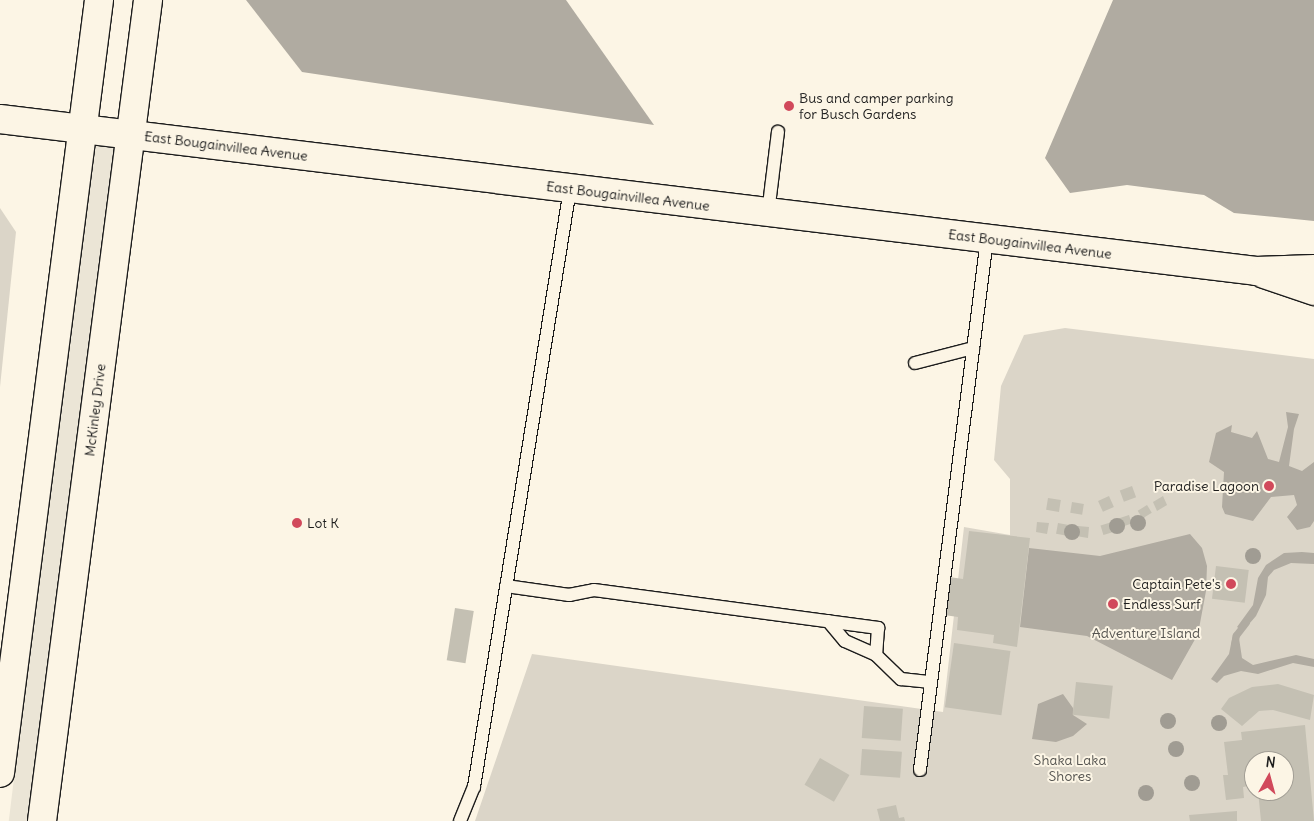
<!DOCTYPE html>
<style>
body{margin:0}
#map{position:relative;width:1314px;height:821px;overflow:hidden;background:#fcf5e5;font-family:Delius,sans-serif}
div>[style]{position:absolute}
.built>*{inset:0;background:#ebe5d6;transform-origin:0 0}
.green>*{inset:0;background:#dbd5c8}
.water>*{inset:0;background:#b0aba1}
.stream>*{height:7px;margin:-3.5px;padding:0 3.5px;transform-origin:3.5px;border-radius:3.5px;background:#b0aba1}
.building>*{inset:0;background:#c4c0b3;transform-origin:0 0}
.roads{filter:drop-shadow(1px 0 #1c1c1c) drop-shadow(-1px 0 #1c1c1c) drop-shadow(0 1px #1c1c1c) drop-shadow(0 -1px #1c1c1c)}
.service>*{height:12px;margin:-6px;padding:0 6px;transform-origin:6px;border-radius:6px;background:#fcf5e5}
.tertiary>*{height:28px;margin:-14px;padding:0 14px;transform-origin:14px;border-radius:14px;background:#fcf5e5}
.secondary>*{height:28px;margin:-14px;padding:0 14px;transform-origin:14px;border-radius:14px;background:#fcf5e5}
.trees>*{width:16px;height:16px;margin:-8px;border-radius:50%;background:#a09c93}
.dots>*{width:14px;height:14px;translate:-50% -50%;box-sizing:border-box;border:2px solid #fcf5e5;border-radius:50%}
span{translate:-50% -50%;white-space:nowrap;text-align:center;line-height:1.15;-webkit-text-stroke:4px #fcf5e5;paint-order:stroke}
.poi-label{font-size:14px;color:#1c1c1c}
.left{translate:0 -50%;text-align:left}
.right{translate:-100% -50%;text-align:right}
.street-label{font-size:14px;color:#1c1c1c}
.park-label{font-size:14px;color:#555450}
.north{position:absolute;left:1244px;top:751px;width:50px;height:50px;box-sizing:border-box;background:#fcf5e5;border:1px solid #a29e95;border-radius:50%;rotate:7deg;font-size:14px;font-weight:700;line-height:20px;text-align:center;color:#1c1c1c}
.north::after{content:'';display:block;margin:auto;width:18px;height:22px;background:#d1495b;clip-path:polygon(50% 0,100% 100%,50% 72%,0 100%)}
</style>
<div id="map">
<div class="built">
<i style="left:92px;top:143px;width:26px;height:683px;rotate:7deg"></i>
</div>
<div class="green">
<i style="clip-path:polygon(0 208px,16px 232px,0 387px)"></i>
<i style="clip-path:polygon(evenodd,1065px 328px,1314px 359px,1314px 821px,475px 821px,532px 654px,943px 712px,964px 527px,1010px 535px,1010px 479px,994px 460px,1001px 386px,1024px 335px,1065px 328px,1254px 761px,1284px 761px,1284px 791px,1254px 791px,1254px 761px)"></i>
</div>
<div class="water">
<i style="clip-path:polygon(246px 0,566px 0,654px 125px,302px 72px)"></i>
<i style="clip-path:polygon(1113px 0,1314px 0,1314px 221px,1234px 213px,1204px 195px,1127px 185px,1070px 193px,1045px 158px)"></i>
<i style="clip-path:polygon(1286px 412px,1299px 414px,1294px 429px,1289px 466px,1302px 471px,1314px 462px,1314px 521px,1310px 527px,1297px 530px,1287px 517px,1297px 505px,1294px 495px,1271px 497px,1253px 521px,1225px 514px,1222px 507px,1224px 472px,1209px 462px,1216px 433px,1232px 425px,1231px 432px,1252px 438px,1257px 431px,1268px 459px,1279px 462px,1288px 427px)"></i>
<i style="clip-path:polygon(1190px 534px,1202px 548px,1207px 566px,1206px 591px,1198px 634px,1172px 680px,1087px 636px,1020px 627px,1029px 548px,1100px 556px)"></i>
<i style="clip-path:polygon(1302px 552px,1314px 553px,1314px 564px,1291px 563px,1274px 570px,1268px 577px,1266px 595px,1256px 616px,1243px 631px,1237px 627px,1253px 605px,1258px 578px,1266px 565px,1284px 553px)"></i>
<i style="clip-path:polygon(1233px 634px,1239px 638px,1242px 658px,1253px 665px,1296px 655px,1314px 659px,1314px 667px,1293px 663px,1258px 674px,1241px 671px,1224px 676px,1217px 683px,1211px 679px,1229px 654px)"></i>
<i style="clip-path:polygon(1063px 694px,1073px 708px,1073px 715px,1087px 724px,1073px 736px,1056px 742px,1032px 739px,1038px 704px)"></i>
</div>
<div class="stream">
<i style="left:1234px;top:645px;width:10px;rotate:-79deg"></i>
<i style="left:1236px;top:635px;width:16px;rotate:-52deg"></i>
</div>
<div class="building">
<i style="left:1132px;top:486px;width:12px;height:13px;rotate:70deg"></i>
<i style="left:1109px;top:496px;width:12px;height:12px;rotate:66deg"></i>
<i style="clip-path:polygon(1163px 496px,1167px 505px,1157px 511px,1153px 502px)"></i>
<i style="left:1048px;top:498px;width:13px;height:12px;rotate:9deg"></i>
<i style="left:1072px;top:502px;width:12px;height:11px;rotate:9deg"></i>
<i style="left:1147px;top:505px;width:9px;height:11px;rotate:58deg"></i>
<i style="left:1129px;top:515px;width:9px;height:12px;rotate:72deg"></i>
<i style="clip-path:polygon(1037px 522px,1049px 523px,1047px 534px,1036px 532px)"></i>
<i style="left:1112px;top:522px;width:10px;height:12px;rotate:73deg"></i>
<i style="left:1058px;top:523px;width:11px;height:11px;rotate:10deg"></i>
<i style="clip-path:polygon(1078px 526px,1089px 527px,1088px 538px,1076px 536px)"></i>
<i style="clip-path:polygon(969px 531px,1030px 538px,1017px 647px,993px 643px,994px 635px,957px 630px,958px 617px,944px 615px,949px 577px,963px 579px)"></i>
<i style="left:1216px;top:566px;width:33px;height:33px;rotate:7deg"></i>
<i style="left:455px;top:608px;width:19px;height:53px;rotate:9deg"></i>
<i style="left:954px;top:643px;width:57px;height:65px;rotate:8deg"></i>
<i style="left:1076px;top:682px;width:37px;height:33px;rotate:6deg"></i>
<i style="clip-path:polygon(1278px 684px,1314px 695px,1310px 720px,1273px 710px,1259px 711px,1242px 726px,1221px 709px,1229px 698px,1252px 687px)"></i>
<i style="left:864px;top:706px;width:39px;height:32px;rotate:4deg"></i>
<i style="clip-path:polygon(1305px 725px,1314px 821px,1261px 821px,1258px 791px,1284px 791px,1284px 761px,1254px 761px,1254px 785px,1243px 787px,1244px 798px,1226px 800px,1223px 775px,1228px 775px,1224px 742px,1242px 740px,1241px 732px)"></i>
<i style="left:862px;top:749px;width:40px;height:26px;rotate:4deg"></i>
<i style="left:820px;top:758px;width:34px;height:31px;rotate:30deg"></i>
<i style="clip-path:polygon(896px 805px,899px 818px,904px 817px,905px 821px,880px 821px,877px 809px)"></i>
<i style="clip-path:polygon(1237px 811px,1237px 821px,1190px 821px,1189px 815px)"></i>
</div>
<div class="roads">
<div class="service">
<i style="left:768px;top:213px;width:82px;rotate:-83deg"></i>
<i style="left:915px;top:363px;width:60px;rotate:-14.5deg"></i>
<i style="left:506px;top:586px;width:64px;rotate:8.1deg"></i>
<i style="left:569px;top:595px;width:25px;rotate:-11deg"></i>
<i style="left:594px;top:590px;width:287px;rotate:7.6deg"></i>
<i style="left:878px;top:628px;width:27px;rotate:94deg"></i>
<i style="left:828px;top:621px;width:26px;rotate:50deg"></i>
<i style="left:845px;top:641px;width:34px;rotate:24deg"></i>
<i style="left:876px;top:655px;width:35px;rotate:44deg"></i>
<i style="left:901px;top:679px;width:30px;rotate:6deg"></i>
<i style="left:920px;top:770px;width:535px;rotate:-82.81deg"></i>
<i style="left:460px;top:821px;width:37px;rotate:-68deg"></i>
<i style="left:474px;top:787px;width:606px;rotate:-80.88deg"></i>
</div>
<div class="tertiary">
<i style="left:0;top:119px;width:1265px;rotate:6.9deg"></i>
<i style="left:1256px;top:271px;width:58px;rotate:-2deg"></i>
<i style="left:1264px;top:274px;width:53px;rotate:18.8deg"></i>
</div>
<div class="secondary">
<i style="left:0;top:773px;width:779px;rotate:-82.7deg"></i>
<i style="left:42px;top:821px;width:828px;rotate:-82.64deg"></i>
</div>
</div>
<div class="trees">
<i style="left:1138px;top:523px"></i>
<i style="left:1117px;top:526px"></i>
<i style="left:1072px;top:532px"></i>
<i style="left:1253px;top:556px"></i>
<i style="left:1168px;top:721px"></i>
<i style="left:1219px;top:723px"></i>
<i style="left:1176px;top:749px"></i>
<i style="left:1192px;top:783px"></i>
<i style="left:1146px;top:793px"></i>
</div>
<div class="dots">
<i style="left:789px;top:106px;background:#d1495b"></i>
<i style="left:1269px;top:486px;background:#d1495b"></i>
<i style="left:297px;top:523px;background:#d1495b"></i>
<i style="left:1231px;top:584px;background:#d1495b"></i>
<i style="left:1113px;top:604px;background:#d1495b"></i>
</div>
<div class="poi-label">
<span class="left" style="left:799px;top:106px">Bus and camper parking<br>for Busch Gardens</span>
<span class="right" style="left:1259px;top:486px">Paradise Lagoon</span>
<span class="left" style="left:307px;top:523px">Lot K</span>
<span class="right" style="left:1221px;top:584px">Captain Pete's</span>
<span class="left" style="left:1123px;top:604px">Endless Surf</span>
</div>
<div class="street-label">
<span style="left:226px;top:146px;rotate:7deg">East Bougainvillea Avenue</span>
<span style="left:628px;top:196px;rotate:7deg">East Bougainvillea Avenue</span>
<span style="left:1030px;top:244px;rotate:7deg">East Bougainvillea Avenue</span>
<span style="left:95px;top:410px;rotate:-83deg">McKinley Drive</span>
</div>
<div class="park-label">
<span style="left:1146px;top:633px">Adventure Island</span>
<span style="left:1070px;top:768px">Shaka Laka<br>Shores</span>
</div>
<div class="north">N</div>
</div>
